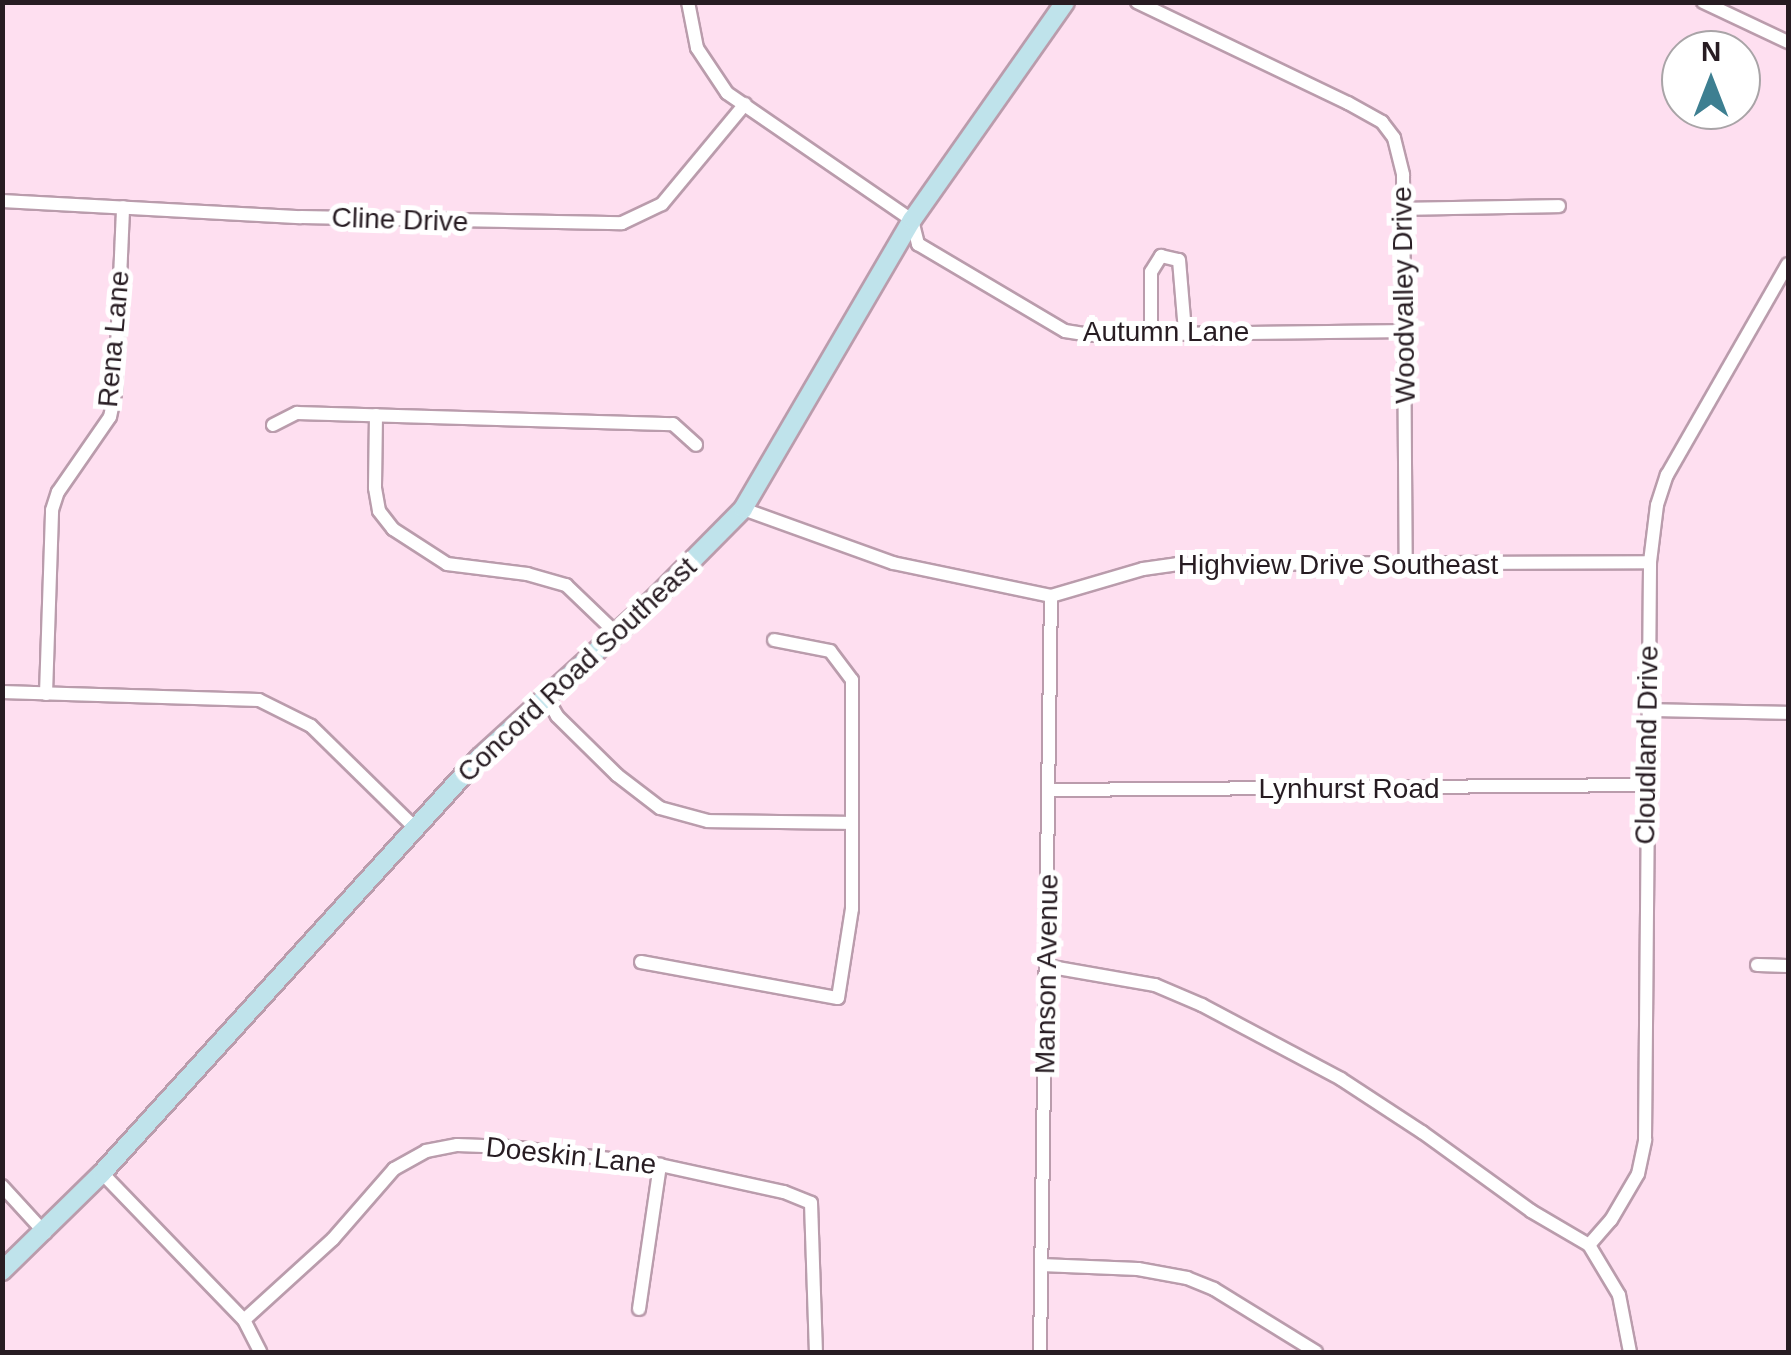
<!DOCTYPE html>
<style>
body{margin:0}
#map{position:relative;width:1791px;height:1355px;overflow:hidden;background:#fedff0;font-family:Helvetica,sans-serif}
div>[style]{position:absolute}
.roads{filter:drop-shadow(2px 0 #ba9cac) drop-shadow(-2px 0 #ba9cac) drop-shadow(0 2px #ba9cac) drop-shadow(0 -2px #ba9cac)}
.street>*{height:12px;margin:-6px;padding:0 6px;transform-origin:6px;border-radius:6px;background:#fff}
.secondary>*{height:18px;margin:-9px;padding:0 9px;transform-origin:9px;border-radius:9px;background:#bfe3eb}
span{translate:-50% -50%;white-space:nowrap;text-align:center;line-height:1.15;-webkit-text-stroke:10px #fff;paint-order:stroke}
.street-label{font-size:28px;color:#271c22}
.frame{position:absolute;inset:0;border:5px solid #271c22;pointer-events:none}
.north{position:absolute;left:1661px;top:30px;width:100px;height:100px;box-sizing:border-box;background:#fff;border:2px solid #a9a4a7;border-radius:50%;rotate:0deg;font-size:28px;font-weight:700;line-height:40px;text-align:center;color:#271c22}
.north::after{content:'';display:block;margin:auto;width:35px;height:45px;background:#3d7f91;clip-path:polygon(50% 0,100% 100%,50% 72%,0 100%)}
</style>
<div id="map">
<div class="roads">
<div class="street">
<i style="left:688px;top:2px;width:47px;rotate:78.9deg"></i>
<i style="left:697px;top:48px;width:54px;rotate:56.3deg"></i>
<i style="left:727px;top:93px;width:224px;rotate:34.5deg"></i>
<i style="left:912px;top:220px;width:25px;rotate:76deg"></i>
<i style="left:918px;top:244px;width:171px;rotate:30.6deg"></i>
<i style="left:1065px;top:331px;width:24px;rotate:9deg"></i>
<i style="left:1089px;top:335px;width:315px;rotate:-0.7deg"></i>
<i style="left:1137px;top:2px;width:234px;rotate:25.6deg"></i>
<i style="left:1348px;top:103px;width:39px;rotate:29deg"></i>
<i style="left:1382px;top:122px;width:20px;rotate:53deg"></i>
<i style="left:1394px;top:138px;width:38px;rotate:76deg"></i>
<i style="left:1403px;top:175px;width:390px;rotate:89.6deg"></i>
<i style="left:1703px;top:2px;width:94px;rotate:25.2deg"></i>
<i style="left:2px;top:201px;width:299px;rotate:3.1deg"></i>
<i style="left:301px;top:217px;width:321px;rotate:1.1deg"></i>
<i style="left:622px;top:223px;width:44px;rotate:-25.4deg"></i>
<i style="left:662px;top:204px;width:130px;rotate:-50.3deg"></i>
<i style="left:1403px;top:209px;width:156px;rotate:-1.1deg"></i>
<i style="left:1151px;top:331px;width:59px;rotate:-90deg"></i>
<i style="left:1151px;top:272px;width:19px;rotate:-58deg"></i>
<i style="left:1161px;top:256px;width:18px;rotate:13deg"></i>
<i style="left:1179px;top:260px;width:72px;rotate:85.2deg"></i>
<i style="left:376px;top:415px;width:73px;rotate:90.8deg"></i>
<i style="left:375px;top:488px;width:23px;rotate:80deg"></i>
<i style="left:379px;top:511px;width:23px;rotate:52deg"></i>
<i style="left:393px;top:529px;width:64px;rotate:32.9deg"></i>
<i style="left:447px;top:564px;width:81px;rotate:7.1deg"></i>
<i style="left:527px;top:574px;width:41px;rotate:15.8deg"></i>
<i style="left:566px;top:585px;width:69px;rotate:43.8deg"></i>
<i style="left:273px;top:425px;width:27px;rotate:-27deg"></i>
<i style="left:297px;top:413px;width:376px;rotate:1.7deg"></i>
<i style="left:673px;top:424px;width:31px;rotate:42deg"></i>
<i style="left:743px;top:509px;width:159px;rotate:19.8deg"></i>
<i style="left:893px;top:563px;width:161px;rotate:11.8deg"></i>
<i style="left:1051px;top:596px;width:96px;rotate:-16.4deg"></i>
<i style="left:1143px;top:569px;width:34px;rotate:-8deg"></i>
<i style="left:1177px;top:564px;width:473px;rotate:-0.2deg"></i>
<i style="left:2px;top:692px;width:257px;rotate:1.8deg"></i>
<i style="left:259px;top:700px;width:58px;rotate:26.6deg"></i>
<i style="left:311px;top:726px;width:146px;rotate:44.4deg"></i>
<i style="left:46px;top:694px;width:184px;rotate:-88.1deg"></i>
<i style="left:52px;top:510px;width:19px;rotate:-72deg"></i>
<i style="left:58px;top:492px;width:91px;rotate:-55.3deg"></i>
<i style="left:110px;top:417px;width:25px;rotate:-78deg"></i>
<i style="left:115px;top:393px;width:186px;rotate:-87.5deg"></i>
<i style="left:545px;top:695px;width:24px;rotate:60deg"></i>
<i style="left:557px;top:716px;width:84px;rotate:44.5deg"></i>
<i style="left:617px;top:775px;width:54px;rotate:37.5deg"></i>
<i style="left:660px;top:808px;width:50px;rotate:15.2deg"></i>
<i style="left:708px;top:821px;width:143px;rotate:0.8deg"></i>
<i style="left:1648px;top:710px;width:140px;rotate:1.2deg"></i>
<i style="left:1051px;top:790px;width:596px;rotate:-0.48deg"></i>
<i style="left:641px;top:962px;width:200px;rotate:10.4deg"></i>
<i style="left:838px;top:998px;width:90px;rotate:-81.1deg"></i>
<i style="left:852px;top:909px;width:229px;rotate:-90deg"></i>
<i style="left:852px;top:680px;width:36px;rotate:-127deg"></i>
<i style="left:830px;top:651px;width:57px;rotate:-168.9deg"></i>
<i style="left:1757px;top:965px;width:31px;rotate:2deg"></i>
<i style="left:1046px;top:966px;width:111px;rotate:9.9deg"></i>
<i style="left:1155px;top:985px;width:51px;rotate:23.1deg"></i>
<i style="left:1202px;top:1005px;width:157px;rotate:28deg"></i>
<i style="left:1341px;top:1079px;width:97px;rotate:33.2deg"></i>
<i style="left:1422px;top:1132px;width:135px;rotate:35.9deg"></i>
<i style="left:1531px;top:1211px;width:67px;rotate:30.4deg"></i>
<i style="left:1589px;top:1245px;width:58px;rotate:59deg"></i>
<i style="left:1619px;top:1295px;width:58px;rotate:79.1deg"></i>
<i style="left:102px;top:1173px;width:204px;rotate:46deg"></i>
<i style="left:244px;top:1320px;width:36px;rotate:63deg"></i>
<i style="left:2px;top:1186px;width:64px;rotate:47.5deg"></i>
<i style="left:1589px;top:1245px;width:33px;rotate:-49deg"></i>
<i style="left:1611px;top:1220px;width:53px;rotate:-59.6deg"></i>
<i style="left:1638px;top:1174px;width:35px;rotate:-78deg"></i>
<i style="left:1645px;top:1140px;width:578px;rotate:-89.5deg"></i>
<i style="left:1650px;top:562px;width:57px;rotate:-83deg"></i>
<i style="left:1657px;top:505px;width:32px;rotate:-72deg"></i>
<i style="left:1667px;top:475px;width:243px;rotate:-60.2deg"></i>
<i style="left:1041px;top:1265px;width:97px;rotate:2.4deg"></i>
<i style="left:1138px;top:1269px;width:50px;rotate:10.4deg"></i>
<i style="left:1187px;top:1278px;width:29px;rotate:22deg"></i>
<i style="left:1214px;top:1289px;width:120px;rotate:31.7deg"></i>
<i style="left:639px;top:1309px;width:146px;rotate:-81.7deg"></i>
<i style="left:244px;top:1320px;width:120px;rotate:-42.3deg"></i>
<i style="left:333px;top:1239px;width:93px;rotate:-48.9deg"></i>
<i style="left:394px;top:1169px;width:37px;rotate:-29deg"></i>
<i style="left:426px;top:1151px;width:32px;rotate:-11deg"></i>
<i style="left:457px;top:1145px;width:53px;rotate:2.2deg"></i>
<i style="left:510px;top:1147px;width:151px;rotate:6.8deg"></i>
<i style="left:660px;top:1165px;width:127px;rotate:12.3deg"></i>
<i style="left:784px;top:1192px;width:29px;rotate:22deg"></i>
<i style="left:811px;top:1203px;width:149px;rotate:88.1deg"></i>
<i style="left:1040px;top:1352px;width:756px;rotate:-89.17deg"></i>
</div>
<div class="secondary">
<i style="left:2px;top:1271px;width:140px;rotate:-44.4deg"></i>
<i style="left:102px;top:1173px;width:561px;rotate:-47.75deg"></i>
<i style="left:479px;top:758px;width:241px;rotate:-42.3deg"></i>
<i style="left:657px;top:596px;width:122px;rotate:-45.3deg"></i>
<i style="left:743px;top:509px;width:335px;rotate:-59.7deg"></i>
<i style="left:912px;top:220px;width:266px;rotate:-54.9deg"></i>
</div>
</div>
<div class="street-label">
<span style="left:400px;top:220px;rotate:2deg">Cline Drive</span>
<span style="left:1404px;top:295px;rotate:-91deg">Woodvalley Drive</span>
<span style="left:1166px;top:332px">Autumn Lane</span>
<span style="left:114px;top:339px;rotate:-85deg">Rena Lane</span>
<span style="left:1338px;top:565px">Highview Drive Southeast</span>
<span style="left:577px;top:670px;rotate:-43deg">Concord Road Southeast</span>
<span style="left:1647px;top:745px;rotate:-89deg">Cloudland Drive</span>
<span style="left:1349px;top:789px">Lynhurst Road</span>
<span style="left:1047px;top:974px;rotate:-89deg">Manson Avenue</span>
<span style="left:571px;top:1156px;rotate:6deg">Doeskin Lane</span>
</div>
<div class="frame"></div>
<div class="north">N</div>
</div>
